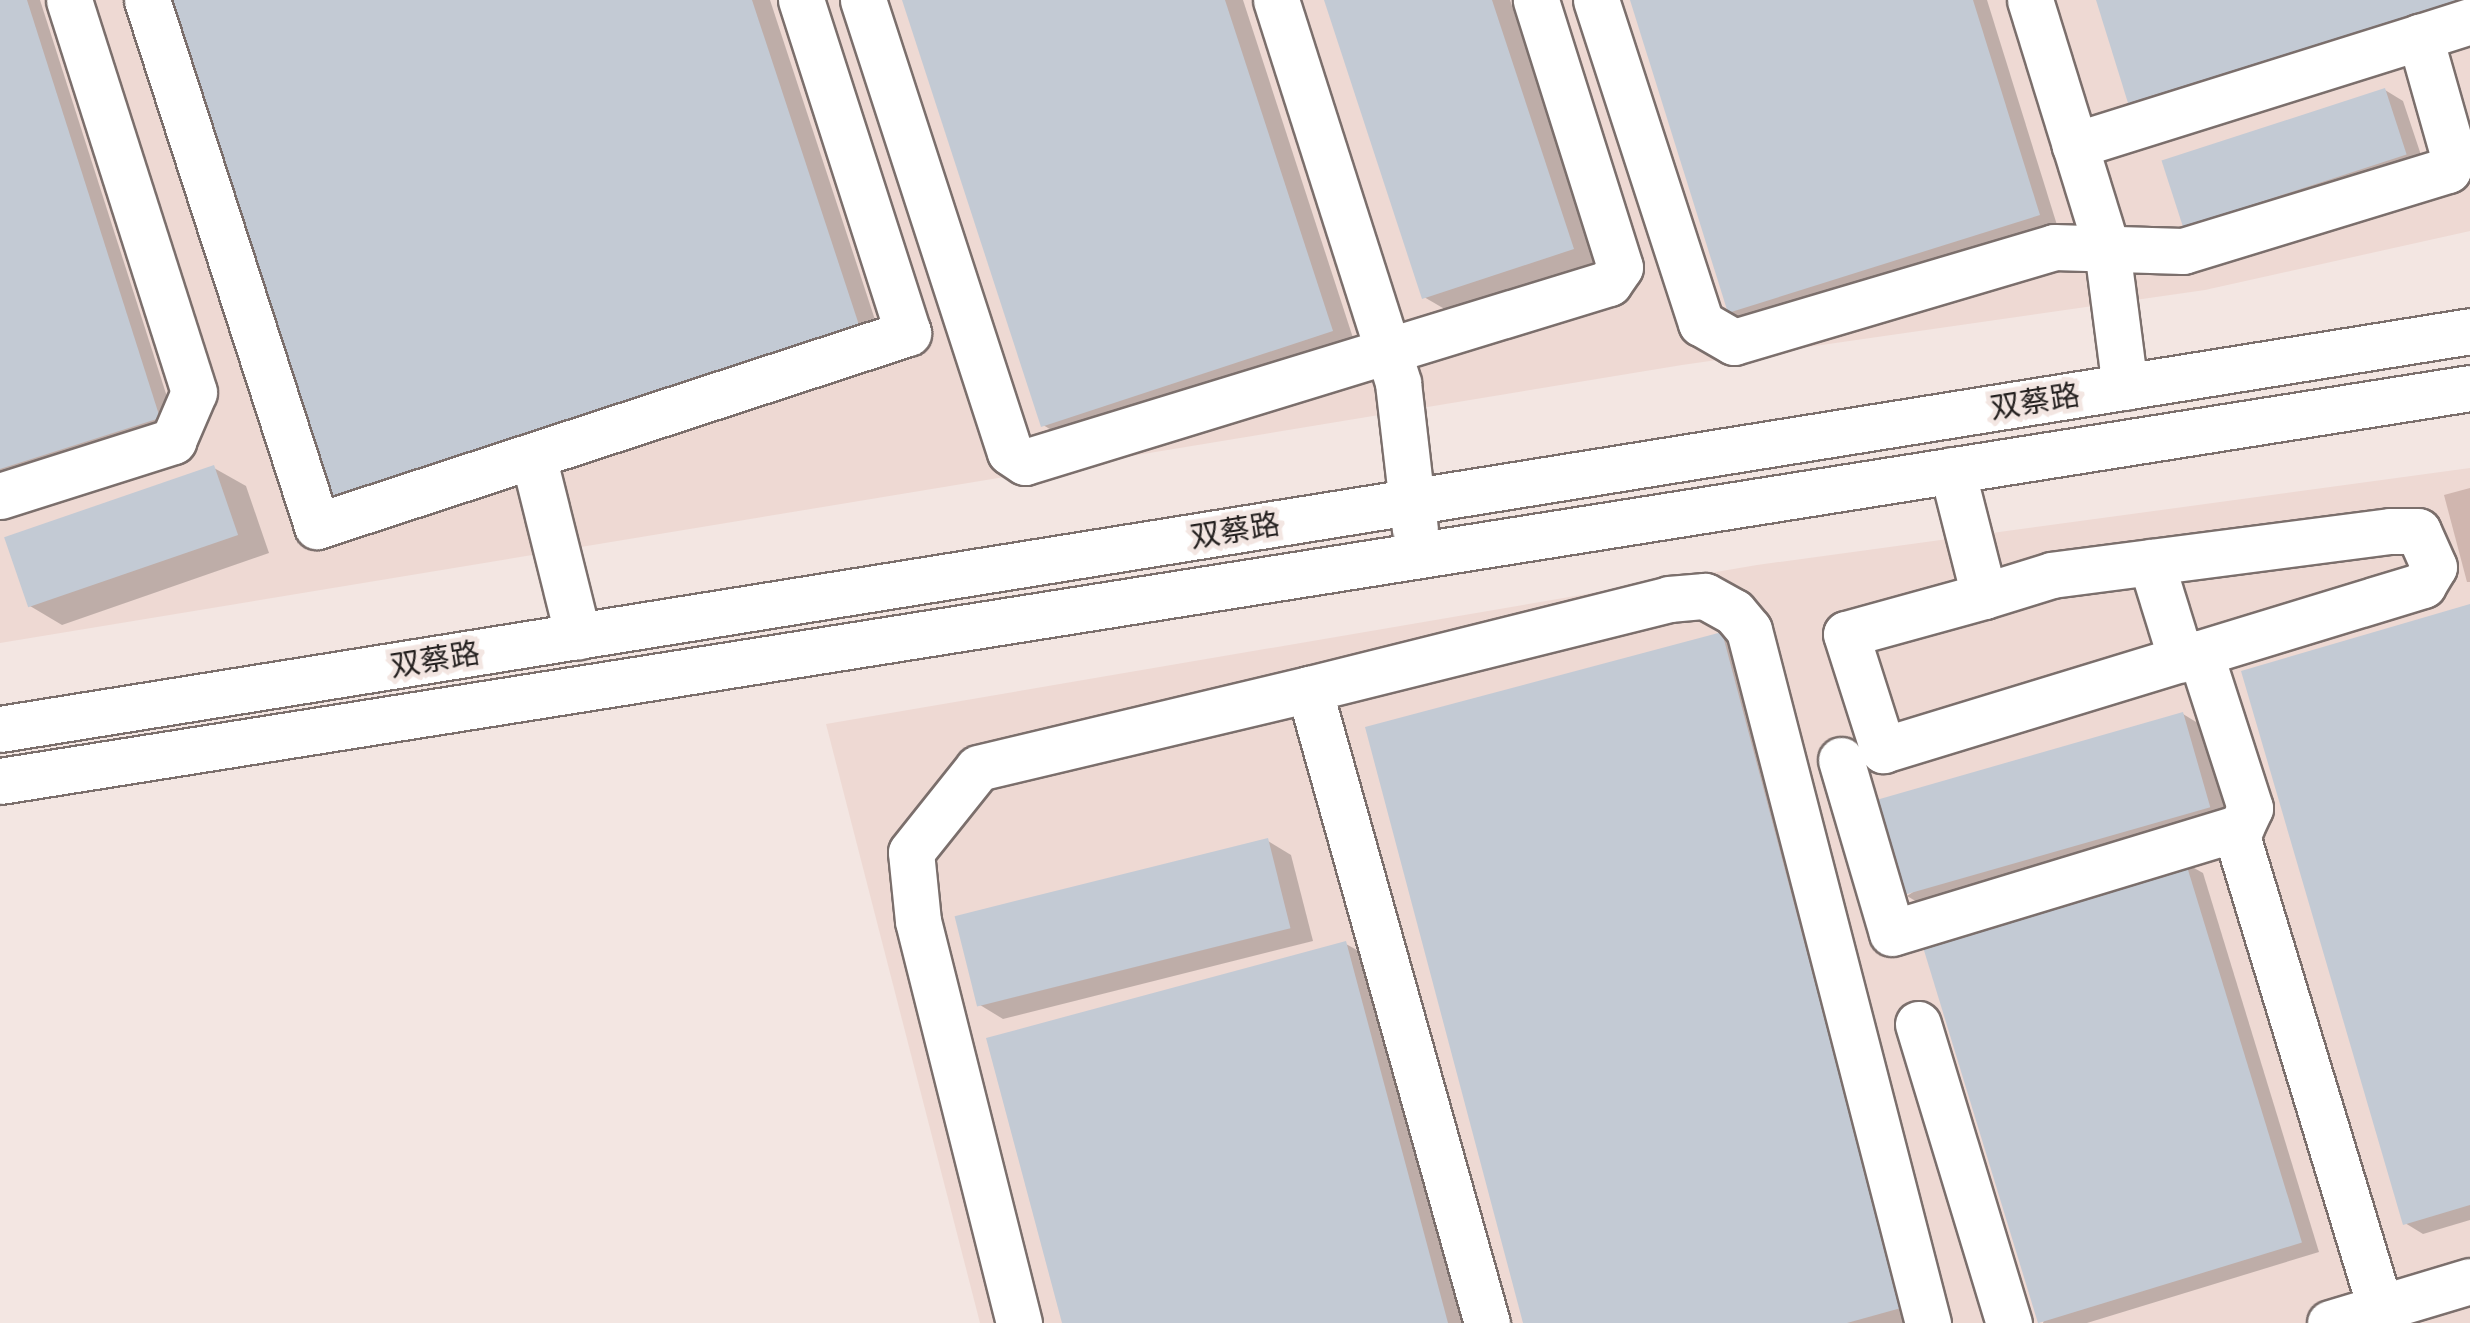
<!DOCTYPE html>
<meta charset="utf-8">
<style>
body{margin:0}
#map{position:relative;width:2470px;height:1323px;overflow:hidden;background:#f3e6e2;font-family:"Golos Text","Noto Sans SC",sans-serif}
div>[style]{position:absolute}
.built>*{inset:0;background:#eed9d3}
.green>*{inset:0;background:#d0b6af}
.shadow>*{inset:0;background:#0003}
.building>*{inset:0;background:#c3cad4;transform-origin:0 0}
.roads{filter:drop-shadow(2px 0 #7b6f6c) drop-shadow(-2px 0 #7b6f6c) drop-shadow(0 2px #7b6f6c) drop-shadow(0 -2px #7b6f6c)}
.minor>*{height:45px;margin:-22.5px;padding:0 22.5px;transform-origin:22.5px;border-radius:22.5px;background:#fff}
span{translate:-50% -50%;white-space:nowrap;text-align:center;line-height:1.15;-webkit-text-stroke:9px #f3e6e2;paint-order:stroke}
.street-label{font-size:30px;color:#252120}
</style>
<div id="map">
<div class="built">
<i style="clip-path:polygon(0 0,2470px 0,2470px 231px,2205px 290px,1682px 365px,0 643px)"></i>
<i style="clip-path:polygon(2470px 468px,2470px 1323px,980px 1323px,826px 724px,1757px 565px)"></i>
</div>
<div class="green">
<i style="clip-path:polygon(2470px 488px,2470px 582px,2467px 582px,2444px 495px)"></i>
</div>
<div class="shadow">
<i style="clip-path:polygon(0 0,40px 0,177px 428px,0 485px)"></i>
<i style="clip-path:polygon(168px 0,770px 0,881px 338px,354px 511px)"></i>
<i style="clip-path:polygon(905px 0,1243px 0,1355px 344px,1067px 439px,1043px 425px)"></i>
<i style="clip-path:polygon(1326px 0,1510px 0,1596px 262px,1448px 311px,1424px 297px)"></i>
<i style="clip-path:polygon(1632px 0,1987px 0,2057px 225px,1748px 322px,1730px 312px)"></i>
<i style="clip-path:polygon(2099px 0,2470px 0,2148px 112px,2130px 101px)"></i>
<i style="clip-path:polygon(2385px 90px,2403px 101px,2424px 164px,2203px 236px,2185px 226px)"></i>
<i style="clip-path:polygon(214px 468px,246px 486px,269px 553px,62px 625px,30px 606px)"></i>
<i style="clip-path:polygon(2470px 606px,2470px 1220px,2423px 1234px,2405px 1223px)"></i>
<i style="clip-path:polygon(1721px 634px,1745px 648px,1917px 1323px,1526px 1323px)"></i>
<i style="clip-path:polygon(2183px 714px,2206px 728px,2233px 820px,1931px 910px,1907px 896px)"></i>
<i style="clip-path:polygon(1268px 841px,1291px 855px,1313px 941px,1003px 1019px,980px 1005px)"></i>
<i style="clip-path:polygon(2185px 863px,2203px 873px,2319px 1252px,2087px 1323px,2043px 1323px)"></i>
<i style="clip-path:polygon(1346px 944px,1364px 954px,1462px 1323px,1065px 1323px)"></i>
</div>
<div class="building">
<i style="clip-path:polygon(0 0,27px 0,160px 418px,0 469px)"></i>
<i style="clip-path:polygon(165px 0,752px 0,859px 325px,329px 499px)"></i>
<i style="clip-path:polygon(902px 0,1225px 0,1333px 331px,1041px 427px)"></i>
<i style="clip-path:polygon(1324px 0,1492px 0,1574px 249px,1422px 299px)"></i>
<i style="clip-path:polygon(1630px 0,1973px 0,2040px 215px,1728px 313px)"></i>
<i style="clip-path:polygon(2096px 0,2458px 0,2458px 1px,2128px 103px)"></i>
<i style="left:2385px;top:88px;width:70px;height:235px;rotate:72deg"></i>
<i style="left:214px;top:465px;width:74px;height:222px;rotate:71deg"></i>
<i style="clip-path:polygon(2470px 604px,2470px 1205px,2403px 1225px,2241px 671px)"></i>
<i style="clip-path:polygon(1722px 632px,1901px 1308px,1847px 1323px,1523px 1323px,1365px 727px)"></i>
<i style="left:2183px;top:712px;width:99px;height:319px;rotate:74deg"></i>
<i style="left:1268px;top:838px;width:93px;height:323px;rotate:76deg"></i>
<i style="left:2185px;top:860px;width:400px;height:276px;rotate:73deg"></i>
<i style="clip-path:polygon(1346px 941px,1448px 1323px,1062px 1323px,986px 1038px)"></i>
</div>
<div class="roads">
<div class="minor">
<i style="left:147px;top:0;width:553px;rotate:72.09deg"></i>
<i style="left:317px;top:526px;width:622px;rotate:-18.09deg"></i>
<i style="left:908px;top:333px;width:350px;rotate:-107.8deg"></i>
<i style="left:863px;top:0;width:475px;rotate:72deg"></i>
<i style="left:1010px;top:452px;width:18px;rotate:34deg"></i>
<i style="left:1025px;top:462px;width:611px;rotate:-17.04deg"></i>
<i style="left:1609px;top:283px;width:19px;rotate:-55deg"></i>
<i style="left:1620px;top:267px;width:280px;rotate:-107.5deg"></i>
<i style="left:1276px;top:0;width:402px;rotate:72.3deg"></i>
<i style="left:1398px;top:383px;width:147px;rotate:83.4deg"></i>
<i style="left:1596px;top:0;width:340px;rotate:72deg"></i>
<i style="left:1701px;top:323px;width:38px;rotate:30deg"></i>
<i style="left:1734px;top:342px;width:334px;rotate:-16.5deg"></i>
<i style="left:2054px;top:247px;width:129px;rotate:1.8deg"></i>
<i style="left:2183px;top:251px;width:277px;rotate:-17deg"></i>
<i style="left:2448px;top:170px;width:17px;rotate:-73deg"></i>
<i style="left:2453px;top:154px;width:122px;rotate:-105.8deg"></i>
<i style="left:2420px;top:37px;width:362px;rotate:162.6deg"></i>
<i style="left:2030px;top:0;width:261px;rotate:72.8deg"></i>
<i style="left:2107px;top:249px;width:139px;rotate:82.6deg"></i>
<i style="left:2420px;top:37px;width:52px;rotate:-17.7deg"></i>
<i style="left:533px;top:456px;width:186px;rotate:76deg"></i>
<i style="left:1952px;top:470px;width:130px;rotate:75.7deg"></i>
<i style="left:1984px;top:596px;width:143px;rotate:164.6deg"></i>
<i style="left:1846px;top:634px;width:122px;rotate:72.3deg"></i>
<i style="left:1883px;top:750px;width:565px;rotate:-16.99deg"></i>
<i style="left:2423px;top:585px;width:21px;rotate:-59deg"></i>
<i style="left:2434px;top:567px;width:39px;rotate:-114deg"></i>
<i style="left:2418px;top:531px;width:28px;rotate:180deg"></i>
<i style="left:2390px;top:531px;width:341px;rotate:172.6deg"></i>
<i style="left:2052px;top:575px;width:71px;rotate:162.8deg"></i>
<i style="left:0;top:496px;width:182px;rotate:-17.6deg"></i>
<i style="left:173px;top:441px;width:53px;rotate:-66.8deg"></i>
<i style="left:194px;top:392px;width:411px;rotate:-107.7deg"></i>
<i style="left:2151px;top:562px;width:102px;rotate:72.8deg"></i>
<i style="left:2200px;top:653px;width:163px;rotate:72.1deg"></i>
<i style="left:2250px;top:808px;width:31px;rotate:115deg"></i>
<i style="left:2237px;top:836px;width:509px;rotate:73.1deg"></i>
<i style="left:1309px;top:689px;width:371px;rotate:-14deg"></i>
<i style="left:1669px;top:599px;width:36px;rotate:-5deg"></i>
<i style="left:1705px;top:596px;width:33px;rotate:29deg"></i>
<i style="left:1734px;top:612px;width:23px;rotate:50deg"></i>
<i style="left:1749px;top:630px;width:716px;rotate:75.52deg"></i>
<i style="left:0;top:729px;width:2502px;rotate:-9.15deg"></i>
<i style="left:1841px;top:760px;width:180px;rotate:73.6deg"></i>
<i style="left:1892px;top:933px;width:365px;rotate:-16.9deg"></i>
<i style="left:0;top:781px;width:2501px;rotate:-9.04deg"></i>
<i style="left:1918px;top:1024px;width:313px;rotate:73.1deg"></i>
<i style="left:1019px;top:1323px;width:414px;rotate:-104.1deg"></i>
<i style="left:918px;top:921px;width:69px;rotate:-95.8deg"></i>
<i style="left:911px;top:852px;width:107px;rotate:-51.4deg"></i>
<i style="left:978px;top:768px;width:340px;rotate:-13.4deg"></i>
<i style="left:1309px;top:689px;width:659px;rotate:74.32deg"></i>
<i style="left:2330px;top:1323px;width:146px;rotate:-16.7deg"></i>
</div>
</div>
<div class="street-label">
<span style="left:2035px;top:401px;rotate:-9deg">双蔡路</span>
<span style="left:1235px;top:530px;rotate:-9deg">双蔡路</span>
<span style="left:435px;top:659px;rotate:-9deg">双蔡路</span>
</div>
</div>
